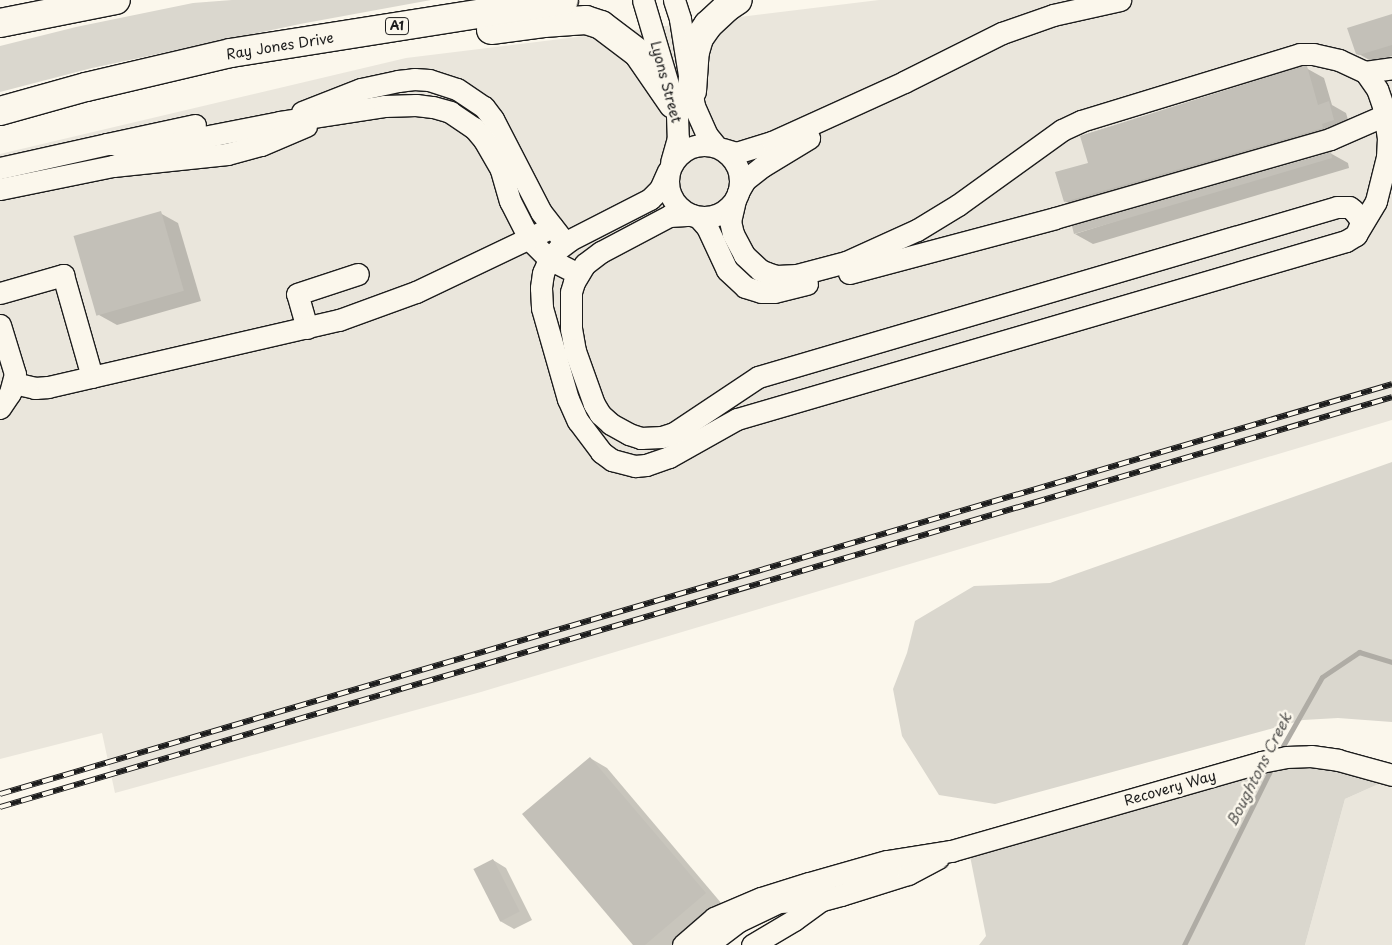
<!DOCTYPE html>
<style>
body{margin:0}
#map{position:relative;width:1392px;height:945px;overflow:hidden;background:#fbf7ec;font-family:"Playpen Sans",sans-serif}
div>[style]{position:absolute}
.built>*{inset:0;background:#eae6dc}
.green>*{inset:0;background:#dad7ce}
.shadow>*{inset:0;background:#0003}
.stream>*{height:5px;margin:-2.5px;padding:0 2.5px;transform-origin:2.5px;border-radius:2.5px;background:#afaca5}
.building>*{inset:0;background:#c3c0b8;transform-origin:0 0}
.roads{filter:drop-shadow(1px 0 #1c1c1c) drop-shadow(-1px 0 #1c1c1c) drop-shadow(0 1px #1c1c1c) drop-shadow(0 -1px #1c1c1c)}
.minor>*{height:21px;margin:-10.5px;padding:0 10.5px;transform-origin:10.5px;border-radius:10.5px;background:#fbf7ec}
.minor>.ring{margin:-10.5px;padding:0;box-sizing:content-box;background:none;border:21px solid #fbf7ec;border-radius:50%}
.highway>*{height:28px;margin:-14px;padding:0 14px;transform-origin:14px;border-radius:14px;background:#fbf7ec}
.rail>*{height:5.5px;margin-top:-2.75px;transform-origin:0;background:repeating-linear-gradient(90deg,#fbf7ec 0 11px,#1c1c1c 0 22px);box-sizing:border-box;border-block:1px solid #1c1c1c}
span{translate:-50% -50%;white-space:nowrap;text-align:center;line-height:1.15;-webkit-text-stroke:5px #fbf7ec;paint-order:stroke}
.shield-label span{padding:1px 4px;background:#fbf7ec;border:1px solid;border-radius:4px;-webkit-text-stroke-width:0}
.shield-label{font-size:12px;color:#1c1c1c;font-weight:700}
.street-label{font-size:14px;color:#1c1c1c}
.water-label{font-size:15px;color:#575653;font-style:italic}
</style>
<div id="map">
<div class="built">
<i style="clip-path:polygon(879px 0,1392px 0,1392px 420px,481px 692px,115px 793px,102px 733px,0 759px,0 154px,406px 58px)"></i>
<i style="clip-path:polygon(1392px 778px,1392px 945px,1305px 945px,1345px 799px)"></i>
</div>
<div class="green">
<i style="clip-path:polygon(232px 0,431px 0,300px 24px,92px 68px,0 92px,0 46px,76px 27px,193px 3px)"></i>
<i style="clip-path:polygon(1392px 462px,1392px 722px,1338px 718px,1303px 720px,995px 804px,939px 795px,902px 736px,893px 689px,907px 653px,915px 621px,974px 586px,1050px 583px)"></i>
<i style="clip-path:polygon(1286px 757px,1392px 778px,1345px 799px,1305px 945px,979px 945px,986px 936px,968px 846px)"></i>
</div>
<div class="shadow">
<i style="clip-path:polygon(1392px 15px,1392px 56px,1373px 62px,1357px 53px)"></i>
<i style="clip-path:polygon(1302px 68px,1306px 68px,1324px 78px,1332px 105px,1346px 113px,1351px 130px,1083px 212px,1065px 201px,1089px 163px,1081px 136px)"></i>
<i style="clip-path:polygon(1330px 153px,1348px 163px,1349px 168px,1093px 244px,1075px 234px)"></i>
<i style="clip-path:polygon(160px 213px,178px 223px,201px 301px,117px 325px,99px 315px)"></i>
<i style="clip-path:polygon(590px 758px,607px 768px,722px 904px,683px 945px,635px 945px)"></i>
<i style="clip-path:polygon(493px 860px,506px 868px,532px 920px,514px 929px,500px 921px)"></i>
</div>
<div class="stream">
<i style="left:1279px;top:753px;width:87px;rotate:-60.5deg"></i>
<i style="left:1322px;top:677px;width:45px;rotate:-34deg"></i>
<i style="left:1359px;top:652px;width:34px;rotate:17deg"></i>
<i style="left:1184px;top:945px;width:201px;rotate:-63.7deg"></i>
</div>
<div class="building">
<i style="clip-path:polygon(1392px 14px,1392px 45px,1359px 55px,1356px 54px,1347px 28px)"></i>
<i style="clip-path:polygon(1302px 66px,1307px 66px,1318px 105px,1329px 101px,1334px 120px,1322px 124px,1323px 128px,1064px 202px,1055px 172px,1088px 163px,1080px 136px)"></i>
<i style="clip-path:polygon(1331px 152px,1332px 158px,1074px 234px,1072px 226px)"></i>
<i style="left:161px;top:211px;width:83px;height:91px;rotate:74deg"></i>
<i style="clip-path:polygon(590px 757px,706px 893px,645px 945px,633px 945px,522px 814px)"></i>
<i style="left:493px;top:859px;width:59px;height:22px;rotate:63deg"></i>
</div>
<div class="roads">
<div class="minor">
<i style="left:643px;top:0;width:120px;rotate:73.5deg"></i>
<i style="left:677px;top:115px;width:23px;rotate:88deg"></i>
<i style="left:678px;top:138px;width:25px;rotate:106deg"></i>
<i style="left:674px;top:0;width:20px;rotate:72deg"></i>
<i style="left:680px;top:19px;width:88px;rotate:80.9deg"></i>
<i style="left:694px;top:106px;width:32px;rotate:66deg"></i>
<i style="left:707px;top:135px;width:14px;rotate:51deg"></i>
<i style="left:302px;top:112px;width:63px;rotate:-21.3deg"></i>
<i style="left:361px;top:89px;width:38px;rotate:-12deg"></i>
<i style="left:398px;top:81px;width:16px;rotate:-7deg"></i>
<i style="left:414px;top:79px;width:15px;rotate:4deg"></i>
<i style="left:429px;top:80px;width:29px;rotate:18deg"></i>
<i style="left:457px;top:89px;width:32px;rotate:34deg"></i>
<i style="left:484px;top:107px;width:15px;rotate:53deg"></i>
<i style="left:493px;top:119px;width:105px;rotate:62.7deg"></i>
<i style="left:541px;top:212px;width:31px;rotate:52deg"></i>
<i style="left:107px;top:144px;width:90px;rotate:-12.2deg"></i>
<i class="ring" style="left:668px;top:145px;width:51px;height:51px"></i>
<i style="left:723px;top:149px;width:14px;rotate:17deg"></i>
<i style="left:736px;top:153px;width:38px;rotate:-17deg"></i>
<i style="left:772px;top:142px;width:145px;rotate:-24.4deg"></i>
<i style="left:904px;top:82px;width:110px;rotate:-26.6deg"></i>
<i style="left:1002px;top:33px;width:54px;rotate:-19.4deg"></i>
<i style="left:1053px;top:15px;width:69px;rotate:-12.6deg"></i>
<i style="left:113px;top:166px;width:69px;rotate:-20.3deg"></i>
<i style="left:178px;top:142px;width:104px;rotate:-11.1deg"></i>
<i style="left:280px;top:122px;width:105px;rotate:-8.7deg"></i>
<i style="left:384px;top:106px;width:32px;rotate:-2deg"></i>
<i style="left:416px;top:105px;width:17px;rotate:7deg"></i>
<i style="left:433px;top:107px;width:18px;rotate:16deg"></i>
<i style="left:450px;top:112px;width:29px;rotate:34deg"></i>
<i style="left:474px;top:128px;width:16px;rotate:50deg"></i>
<i style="left:484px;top:140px;width:34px;rotate:60deg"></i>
<i style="left:501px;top:170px;width:32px;rotate:74deg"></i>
<i style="left:510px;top:201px;width:44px;rotate:62.9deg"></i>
<i style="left:530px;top:240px;width:27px;rotate:45deg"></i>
<i style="left:549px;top:259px;width:33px;rotate:27deg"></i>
<i style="left:0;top:168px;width:110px;rotate:-12.6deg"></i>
<i style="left:107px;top:144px;width:14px"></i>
<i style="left:668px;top:171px;width:20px;rotate:114deg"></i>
<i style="left:660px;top:189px;width:14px;rotate:135deg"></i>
<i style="left:650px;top:199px;width:90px;rotate:152.9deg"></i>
<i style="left:570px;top:240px;width:15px;rotate:143deg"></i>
<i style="left:558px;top:249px;width:13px;rotate:132deg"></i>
<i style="left:549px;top:259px;width:15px;rotate:113deg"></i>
<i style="left:543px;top:273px;width:15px;rotate:98deg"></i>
<i style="left:541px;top:288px;width:20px;rotate:87deg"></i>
<i style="left:542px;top:308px;width:95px;rotate:74.1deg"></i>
<i style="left:568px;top:399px;width:24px;rotate:66deg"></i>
<i style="left:578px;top:421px;width:39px;rotate:53deg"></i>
<i style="left:601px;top:452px;width:14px;rotate:36deg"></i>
<i style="left:612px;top:460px;width:24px;rotate:15deg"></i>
<i style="left:635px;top:466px;width:11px;rotate:-5deg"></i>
<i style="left:646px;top:465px;width:24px;rotate:-19deg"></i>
<i style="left:669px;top:457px;width:78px;rotate:-29.2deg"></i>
<i style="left:737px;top:419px;width:634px;rotate:-16.29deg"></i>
<i style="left:1346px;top:241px;width:12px;rotate:-31deg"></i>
<i style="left:1356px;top:235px;width:11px;rotate:-68deg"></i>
<i style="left:1360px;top:225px;width:6px;rotate:-90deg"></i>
<i style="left:1360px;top:219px;width:11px;rotate:-128deg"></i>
<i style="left:1353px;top:210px;width:5px;rotate:-143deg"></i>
<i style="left:1349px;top:207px;width:12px;rotate:180deg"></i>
<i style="left:1337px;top:207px;width:603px;rotate:163.64deg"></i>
<i style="left:758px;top:377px;width:101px;rotate:146.3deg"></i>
<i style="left:674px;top:433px;width:13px;rotate:162deg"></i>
<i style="left:662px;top:437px;width:21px;rotate:177deg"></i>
<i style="left:641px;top:438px;width:13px;rotate:-162deg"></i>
<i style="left:629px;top:434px;width:21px;rotate:-151deg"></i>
<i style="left:611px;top:424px;width:15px;rotate:-138deg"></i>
<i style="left:600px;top:414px;width:12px;rotate:-121deg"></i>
<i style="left:594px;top:404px;width:56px;rotate:-109.7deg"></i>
<i style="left:575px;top:351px;width:22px;rotate:-100deg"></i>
<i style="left:571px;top:329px;width:37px;rotate:-90deg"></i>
<i style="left:571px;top:292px;width:10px;rotate:-73deg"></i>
<i style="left:574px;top:282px;width:21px;rotate:-59deg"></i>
<i style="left:585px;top:264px;width:20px;rotate:-37deg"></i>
<i style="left:601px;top:252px;width:77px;rotate:-27.9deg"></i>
<i style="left:669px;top:216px;width:22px;rotate:-3deg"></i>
<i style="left:0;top:189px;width:115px;rotate:-11.5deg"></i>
<i style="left:113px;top:166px;width:115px;rotate:-6deg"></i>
<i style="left:227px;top:154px;width:35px;rotate:-15deg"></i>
<i style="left:261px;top:145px;width:49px;rotate:-22.9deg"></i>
<i style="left:738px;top:192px;width:14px;rotate:-60deg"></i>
<i style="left:745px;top:180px;width:23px;rotate:-38deg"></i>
<i style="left:763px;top:166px;width:54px;rotate:-31.3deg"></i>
<i style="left:735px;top:200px;width:22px;rotate:103deg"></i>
<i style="left:730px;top:221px;width:13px;rotate:77deg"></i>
<i style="left:733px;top:234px;width:24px;rotate:62deg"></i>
<i style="left:744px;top:255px;width:22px;rotate:43deg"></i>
<i style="left:760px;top:270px;width:8px;rotate:23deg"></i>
<i style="left:767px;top:273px;width:10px;rotate:17deg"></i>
<i style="left:777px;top:276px;width:20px;rotate:-3deg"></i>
<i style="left:797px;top:275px;width:51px;rotate:-14.9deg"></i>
<i style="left:846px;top:262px;width:78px;rotate:-24.3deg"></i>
<i style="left:917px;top:230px;width:48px;rotate:-31.4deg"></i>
<i style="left:958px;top:205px;width:128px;rotate:-35.8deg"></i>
<i style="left:1062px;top:130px;width:21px;rotate:-25deg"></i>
<i style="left:1081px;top:121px;width:229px;rotate:-17deg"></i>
<i style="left:1300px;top:54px;width:13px"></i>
<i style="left:1313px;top:54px;width:27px;rotate:13deg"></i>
<i style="left:1339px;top:60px;width:29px;rotate:25deg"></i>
<i style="left:1365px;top:72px;width:27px;rotate:-8deg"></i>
<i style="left:698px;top:217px;width:13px;rotate:48deg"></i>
<i style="left:707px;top:227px;width:47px;rotate:65.1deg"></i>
<i style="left:727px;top:270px;width:25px;rotate:43deg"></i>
<i style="left:745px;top:287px;width:17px;rotate:17deg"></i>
<i style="left:761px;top:292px;width:13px"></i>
<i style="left:774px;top:292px;width:34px;rotate:-14deg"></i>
<i style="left:1357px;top:233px;width:37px;rotate:-59deg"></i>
<i style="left:1376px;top:201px;width:45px;rotate:-76deg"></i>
<i style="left:1387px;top:157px;width:19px;rotate:-87deg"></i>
<i style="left:1388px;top:138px;width:32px;rotate:-99deg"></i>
<i style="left:1383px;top:106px;width:18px;rotate:-109deg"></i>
<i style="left:1377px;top:89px;width:21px;rotate:-125deg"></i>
<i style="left:849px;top:273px;width:213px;rotate:-14.9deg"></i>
<i style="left:1055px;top:218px;width:286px;rotate:-16deg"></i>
<i style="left:1330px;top:139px;width:68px;rotate:-23.5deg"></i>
<i style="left:0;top:293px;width:66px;rotate:-15.9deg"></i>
<i style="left:63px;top:275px;width:106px;rotate:74.1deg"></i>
<i style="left:0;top:325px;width:51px;rotate:73deg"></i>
<i style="left:15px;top:374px;width:20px;rotate:105deg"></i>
<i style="left:10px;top:393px;width:18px;rotate:124deg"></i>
<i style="left:307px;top:328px;width:35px;rotate:-106deg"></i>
<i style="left:297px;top:294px;width:64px;rotate:-18.2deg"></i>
<i style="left:14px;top:383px;width:22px;rotate:13deg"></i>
<i style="left:35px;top:388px;width:13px;rotate:-4deg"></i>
<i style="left:48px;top:387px;width:299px;rotate:-13deg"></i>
<i style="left:339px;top:320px;width:82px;rotate:-20deg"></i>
<i style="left:416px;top:292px;width:151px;rotate:-25.5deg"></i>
<i style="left:683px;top:945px;width:41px;rotate:-41.1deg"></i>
<i style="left:714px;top:918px;width:51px;rotate:-23.1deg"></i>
<i style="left:761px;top:898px;width:50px;rotate:-17.4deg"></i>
<i style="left:809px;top:883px;width:81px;rotate:-15.8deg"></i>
<i style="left:887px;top:861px;width:65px;rotate:-8.9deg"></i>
<i style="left:951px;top:851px;width:323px;rotate:-16deg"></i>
<i style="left:1261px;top:762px;width:25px;rotate:-11deg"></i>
<i style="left:1286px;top:757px;width:25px;rotate:-2deg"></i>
<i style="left:1311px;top:756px;width:27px;rotate:8deg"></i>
<i style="left:1338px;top:760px;width:56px;rotate:15.5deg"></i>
<i style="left:707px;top:945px;width:40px;rotate:-37deg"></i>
<i style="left:739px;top:921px;width:44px;rotate:-25.4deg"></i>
<i style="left:779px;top:902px;width:43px;rotate:-2.7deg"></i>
<i style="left:822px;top:900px;width:20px;rotate:-15deg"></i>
<i style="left:841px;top:895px;width:70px;rotate:-17.4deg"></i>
<i style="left:908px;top:874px;width:34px;rotate:-28deg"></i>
<i style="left:752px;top:945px;width:49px;rotate:-30.8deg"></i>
<i style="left:794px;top:920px;width:34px;rotate:-36deg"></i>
</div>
<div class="highway">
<i style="left:0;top:23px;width:118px;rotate:-11.2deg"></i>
<i style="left:491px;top:30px;width:53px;rotate:-7.5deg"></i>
<i style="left:544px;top:23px;width:42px;rotate:-4.1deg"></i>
<i style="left:586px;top:20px;width:16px;rotate:18deg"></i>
<i style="left:601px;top:25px;width:46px;rotate:37.1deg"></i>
<i style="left:638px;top:53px;width:62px;rotate:55.5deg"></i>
<i style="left:692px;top:91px;width:39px;rotate:-86deg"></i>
<i style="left:695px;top:52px;width:15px;rotate:-74deg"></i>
<i style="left:699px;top:38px;width:16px;rotate:-55deg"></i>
<i style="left:708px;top:25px;width:25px;rotate:-43deg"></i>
<i style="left:726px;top:8px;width:14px;rotate:-34deg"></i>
<i style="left:0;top:111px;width:89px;rotate:-15.6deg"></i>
<i style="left:86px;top:87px;width:149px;rotate:-13.2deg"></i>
<i style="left:231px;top:53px;width:337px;rotate:-9deg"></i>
</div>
</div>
<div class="rail">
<i style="left:0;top:794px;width:1451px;rotate:-16.41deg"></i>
<i style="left:0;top:807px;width:1451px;rotate:-16.41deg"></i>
</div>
<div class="shield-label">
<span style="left:397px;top:26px">A1</span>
</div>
<div class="street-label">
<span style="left:280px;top:46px;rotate:-9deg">Ray Jones Drive</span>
<span style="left:666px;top:82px;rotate:75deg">Lyons Street</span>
<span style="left:1170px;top:788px;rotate:-16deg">Recovery Way</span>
</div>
<div class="water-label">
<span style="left:1258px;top:769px;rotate:-63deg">Boughtons Creek</span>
</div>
</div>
